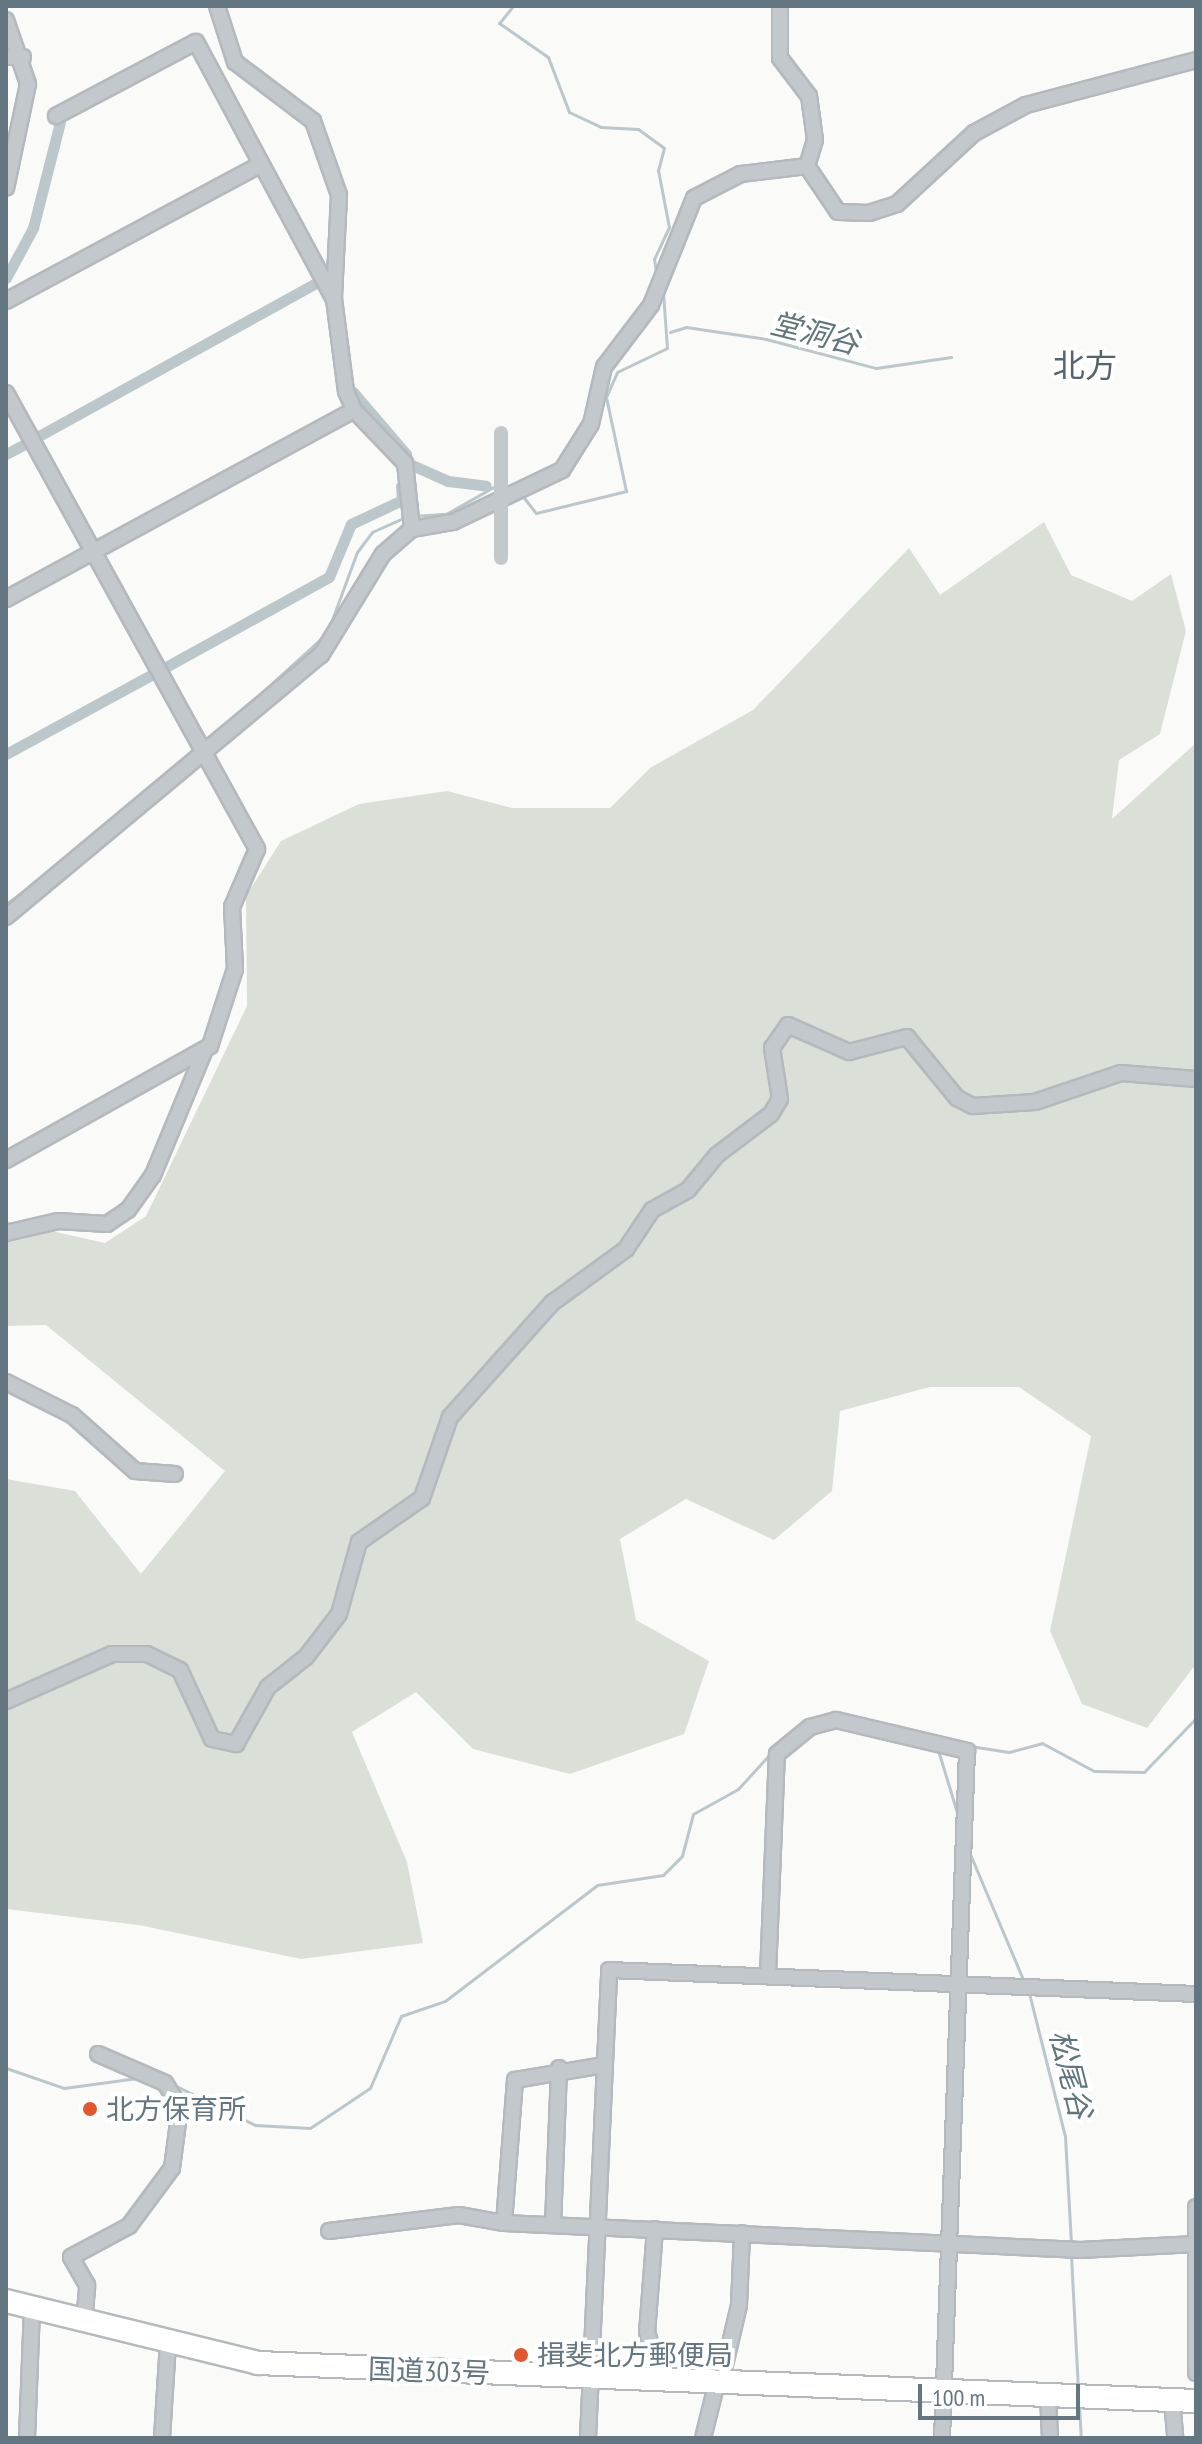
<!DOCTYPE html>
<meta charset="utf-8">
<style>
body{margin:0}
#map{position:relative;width:1202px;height:2444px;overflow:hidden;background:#fafaf8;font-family:"PT Sans Narrow","Noto Sans JP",sans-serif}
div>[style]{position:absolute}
.green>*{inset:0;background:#dadfd7}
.stream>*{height:3px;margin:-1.5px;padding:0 1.5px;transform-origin:1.5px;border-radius:1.5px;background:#bbc7cb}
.canal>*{height:11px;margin:-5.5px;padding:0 5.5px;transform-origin:5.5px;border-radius:5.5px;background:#bbc7cb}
.roads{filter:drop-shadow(2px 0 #b4b9bd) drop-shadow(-2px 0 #b4b9bd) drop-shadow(0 2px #b4b9bd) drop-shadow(0 -2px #b4b9bd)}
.minor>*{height:14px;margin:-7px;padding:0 7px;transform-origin:7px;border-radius:7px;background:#c3c8cc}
.highway>*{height:22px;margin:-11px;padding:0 11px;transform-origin:11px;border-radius:11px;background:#fff}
.minor-bridge>*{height:14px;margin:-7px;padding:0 7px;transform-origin:7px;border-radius:7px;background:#c3c8cc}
.dots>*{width:22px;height:22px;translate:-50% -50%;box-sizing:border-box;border:4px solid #fff;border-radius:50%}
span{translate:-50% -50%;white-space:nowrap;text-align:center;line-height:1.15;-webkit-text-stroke:8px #fff;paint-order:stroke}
.poi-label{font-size:28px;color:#657683}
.left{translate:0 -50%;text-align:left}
.street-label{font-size:28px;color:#657683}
.water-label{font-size:30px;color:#60757c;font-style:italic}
.quarter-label{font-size:32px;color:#57646e}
.frame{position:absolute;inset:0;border:8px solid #657683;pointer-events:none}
.scale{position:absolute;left:918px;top:2384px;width:162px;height:36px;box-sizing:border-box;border:4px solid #657683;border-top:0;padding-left:10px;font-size:24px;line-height:28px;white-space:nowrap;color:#657683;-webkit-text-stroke:6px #fff;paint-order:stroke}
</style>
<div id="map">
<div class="green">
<i style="clip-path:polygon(1044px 522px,1071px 575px,1132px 601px,1171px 574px,1186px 631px,1160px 734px,1119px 760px,1112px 819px,1196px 743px,1196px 1664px,1147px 1728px,1082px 1704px,1050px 1631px,1091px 1436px,1019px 1387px,930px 1387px,840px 1411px,832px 1491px,774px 1540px,686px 1499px,620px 1539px,636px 1620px,709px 1661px,684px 1734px,570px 1774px,473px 1749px,416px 1692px,352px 1732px,407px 1862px,423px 1943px,301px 1959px,139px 1925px,6px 1909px,6px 1479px,75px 1491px,141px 1574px,225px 1471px,46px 1325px,6px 1326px,6px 1221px,105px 1243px,146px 1216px,247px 1006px,246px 896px,281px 841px,359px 804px,447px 791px,512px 808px,610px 808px,650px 768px,753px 710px,909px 548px,940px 595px)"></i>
</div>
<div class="stream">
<i style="left:513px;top:6px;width:22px;rotate:129deg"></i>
<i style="left:499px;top:23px;width:60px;rotate:34.8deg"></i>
<i style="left:548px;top:57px;width:59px;rotate:69.1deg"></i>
<i style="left:569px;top:112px;width:35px;rotate:25deg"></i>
<i style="left:601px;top:127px;width:37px;rotate:3deg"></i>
<i style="left:638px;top:129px;width:32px;rotate:36deg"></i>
<i style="left:664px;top:148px;width:23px;rotate:105deg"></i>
<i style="left:658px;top:170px;width:58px;rotate:79.1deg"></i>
<i style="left:669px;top:227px;width:35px;rotate:115deg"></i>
<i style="left:654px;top:259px;width:18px;rotate:81deg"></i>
<i style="left:670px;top:332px;width:17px;rotate:-17deg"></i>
<i style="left:686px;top:327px;width:81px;rotate:8.5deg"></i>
<i style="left:766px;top:339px;width:114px;rotate:14.8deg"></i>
<i style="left:876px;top:368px;width:76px;rotate:-8.3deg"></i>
<i style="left:521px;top:494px;width:24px;rotate:52deg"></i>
<i style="left:536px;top:513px;width:93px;rotate:-13.7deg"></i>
<i style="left:626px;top:491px;width:96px;rotate:-102deg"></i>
<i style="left:606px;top:397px;width:27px;rotate:-66deg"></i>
<i style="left:617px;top:372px;width:55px;rotate:-25.6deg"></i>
<i style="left:667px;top:348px;width:56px;rotate:-94.1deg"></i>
<i style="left:414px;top:516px;width:32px;rotate:-4deg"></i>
<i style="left:446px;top:514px;width:59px;rotate:-29.6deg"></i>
<i style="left:329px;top:628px;width:81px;rotate:-69.8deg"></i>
<i style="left:357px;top:552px;width:25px;rotate:-53deg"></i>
<i style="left:372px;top:532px;width:37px;rotate:-24deg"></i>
<i style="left:225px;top:726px;width:135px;rotate:-42.3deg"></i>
<i style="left:123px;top:810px;width:57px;rotate:-39.3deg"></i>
<i style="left:6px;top:904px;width:51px;rotate:-36.2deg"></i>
<i style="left:846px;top:1716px;width:32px;rotate:13deg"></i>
<i style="left:970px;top:1746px;width:39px;rotate:9deg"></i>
<i style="left:1009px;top:1752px;width:34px;rotate:-15deg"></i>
<i style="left:1042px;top:1743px;width:59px;rotate:28.3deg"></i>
<i style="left:1094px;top:1771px;width:50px;rotate:1.1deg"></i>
<i style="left:1144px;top:1772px;width:75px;rotate:-46.1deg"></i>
<i style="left:938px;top:1750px;width:69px;rotate:73.1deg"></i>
<i style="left:970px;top:1854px;width:139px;rotate:67.1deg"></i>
<i style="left:1029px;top:1993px;width:147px;rotate:75.9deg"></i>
<i style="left:1065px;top:2136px;width:109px;rotate:86.8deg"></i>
<i style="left:6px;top:2068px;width:61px;rotate:19deg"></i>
<i style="left:64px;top:2088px;width:74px;rotate:-7.8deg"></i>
<i style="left:172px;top:2084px;width:93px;rotate:26.3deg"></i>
<i style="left:255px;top:2125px;width:55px;rotate:3.1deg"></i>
<i style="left:310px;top:2128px;width:72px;rotate:-33.7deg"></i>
<i style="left:370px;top:2088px;width:78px;rotate:-66.7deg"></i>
<i style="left:401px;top:2016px;width:46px;rotate:-18.8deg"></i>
<i style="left:445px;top:2001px;width:191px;rotate:-37.3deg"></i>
<i style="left:597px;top:1885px;width:67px;rotate:-8.6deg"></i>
<i style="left:663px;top:1875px;width:27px;rotate:-45deg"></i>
<i style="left:682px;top:1856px;width:43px;rotate:-75.3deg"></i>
<i style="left:693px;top:1814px;width:51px;rotate:-29.1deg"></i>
<i style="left:738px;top:1789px;width:47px;rotate:-47.6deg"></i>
<i style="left:1071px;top:2256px;width:132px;rotate:87deg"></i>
<i style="left:1079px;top:2404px;width:34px;rotate:87deg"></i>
</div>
<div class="canal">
<i style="left:6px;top:278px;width:57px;rotate:-61.6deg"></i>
<i style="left:33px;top:228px;width:109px;rotate:-75.7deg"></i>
<i style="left:353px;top:392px;width:82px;rotate:49.5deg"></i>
<i style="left:37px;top:437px;width:316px;rotate:-28.9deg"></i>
<i style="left:6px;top:454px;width:26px;rotate:-28deg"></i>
<i style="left:412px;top:465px;width:39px;rotate:24deg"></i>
<i style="left:448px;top:481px;width:38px;rotate:7deg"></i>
<i style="left:164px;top:668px;width:188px;rotate:-28.9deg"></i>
<i style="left:329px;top:577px;width:57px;rotate:-67.5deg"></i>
<i style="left:351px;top:524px;width:56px;rotate:-25.2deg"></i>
<i style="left:402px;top:500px;width:14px;rotate:-94deg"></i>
<i style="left:6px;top:754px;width:167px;rotate:-28.6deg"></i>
</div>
<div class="roads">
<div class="minor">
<i style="left:217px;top:6px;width:59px;rotate:72.2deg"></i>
<i style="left:235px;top:62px;width:98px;rotate:37.1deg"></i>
<i style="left:313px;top:121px;width:78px;rotate:70.6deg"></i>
<i style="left:339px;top:195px;width:103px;rotate:92.8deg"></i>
<i style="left:780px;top:6px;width:52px;rotate:90deg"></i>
<i style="left:780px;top:58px;width:48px;rotate:52.7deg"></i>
<i style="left:809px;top:96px;width:44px;rotate:82.2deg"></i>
<i style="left:815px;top:140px;width:27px;rotate:107deg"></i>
<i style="left:6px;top:20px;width:68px;rotate:71deg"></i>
<i style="left:28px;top:84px;width:106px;rotate:101.9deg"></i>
<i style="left:6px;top:57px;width:17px"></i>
<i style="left:56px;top:116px;width:158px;rotate:-27.9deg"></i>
<i style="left:196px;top:42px;width:292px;rotate:61.8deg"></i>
<i style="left:334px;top:299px;width:93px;rotate:82.6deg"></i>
<i style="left:346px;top:391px;width:21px;rotate:67deg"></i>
<i style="left:354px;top:410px;width:74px;rotate:46.1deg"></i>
<i style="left:405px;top:463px;width:66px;rotate:83.9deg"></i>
<i style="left:807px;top:166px;width:55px;rotate:56deg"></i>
<i style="left:838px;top:212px;width:31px;rotate:2deg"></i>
<i style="left:869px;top:213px;width:29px;rotate:-18deg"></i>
<i style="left:897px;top:204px;width:105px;rotate:-42.7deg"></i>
<i style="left:974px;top:133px;width:59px;rotate:-28.3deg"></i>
<i style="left:1026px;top:105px;width:176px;rotate:-14.8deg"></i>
<i style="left:6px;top:301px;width:286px;rotate:-28.2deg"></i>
<i style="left:6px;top:393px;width:521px;rotate:61.17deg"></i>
<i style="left:257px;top:849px;width:63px;rotate:113.3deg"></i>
<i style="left:232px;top:907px;width:62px;rotate:87.2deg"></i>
<i style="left:235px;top:969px;width:81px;rotate:108deg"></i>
<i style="left:210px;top:1046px;width:234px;rotate:150.8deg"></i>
<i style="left:6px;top:599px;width:396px;rotate:-28.5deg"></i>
<i style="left:6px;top:917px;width:410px;rotate:-39.8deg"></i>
<i style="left:321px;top:655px;width:119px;rotate:-58.5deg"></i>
<i style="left:383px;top:554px;width:38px;rotate:-41deg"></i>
<i style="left:412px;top:529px;width:42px;rotate:-9.7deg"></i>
<i style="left:453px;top:522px;width:121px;rotate:-25.5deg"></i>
<i style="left:562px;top:470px;width:54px;rotate:-57.8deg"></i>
<i style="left:591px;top:424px;width:58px;rotate:-77.2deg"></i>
<i style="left:604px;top:367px;width:78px;rotate:-52.8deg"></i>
<i style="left:651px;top:305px;width:115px;rotate:-68.1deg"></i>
<i style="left:694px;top:198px;width:53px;rotate:-27.1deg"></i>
<i style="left:741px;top:174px;width:66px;rotate:-6.9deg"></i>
<i style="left:6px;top:1233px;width:53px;rotate:-13deg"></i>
<i style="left:58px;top:1221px;width:49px;rotate:3.5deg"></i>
<i style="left:107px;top:1224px;width:25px;rotate:-34deg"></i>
<i style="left:128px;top:1210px;width:43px;rotate:-54.5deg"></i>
<i style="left:153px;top:1175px;width:133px;rotate:-67.5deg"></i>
<i style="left:6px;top:1382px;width:74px;rotate:26.6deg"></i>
<i style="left:72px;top:1415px;width:84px;rotate:41.6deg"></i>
<i style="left:135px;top:1471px;width:40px;rotate:4.3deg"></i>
<i style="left:6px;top:1701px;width:116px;rotate:-23.9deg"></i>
<i style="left:112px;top:1654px;width:35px"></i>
<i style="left:147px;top:1654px;width:37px;rotate:26deg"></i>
<i style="left:180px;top:1670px;width:76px;rotate:65.1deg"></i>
<i style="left:212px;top:1739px;width:25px;rotate:12deg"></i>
<i style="left:236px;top:1744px;width:65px;rotate:-60.7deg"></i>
<i style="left:268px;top:1687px;width:48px;rotate:-38.3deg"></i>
<i style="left:306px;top:1657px;width:54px;rotate:-52.5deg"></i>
<i style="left:339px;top:1614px;width:75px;rotate:-74.5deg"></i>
<i style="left:359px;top:1542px;width:77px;rotate:-34.9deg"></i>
<i style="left:422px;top:1498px;width:86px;rotate:-70.9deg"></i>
<i style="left:450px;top:1417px;width:153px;rotate:-48.2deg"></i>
<i style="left:552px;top:1303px;width:92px;rotate:-36.1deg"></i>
<i style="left:626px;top:1249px;width:47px;rotate:-56.3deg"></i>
<i style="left:652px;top:1210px;width:41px;rotate:-29.1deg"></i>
<i style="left:688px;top:1190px;width:45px;rotate:-50.4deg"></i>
<i style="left:717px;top:1155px;width:68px;rotate:-37.2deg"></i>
<i style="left:771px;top:1114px;width:17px;rotate:-59deg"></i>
<i style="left:780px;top:1099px;width:52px;rotate:-98.9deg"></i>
<i style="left:772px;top:1048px;width:28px;rotate:-55deg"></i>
<i style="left:788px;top:1025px;width:67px;rotate:23.9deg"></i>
<i style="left:849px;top:1052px;width:60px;rotate:-14.5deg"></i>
<i style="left:907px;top:1037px;width:79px;rotate:50.7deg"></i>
<i style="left:957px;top:1098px;width:18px;rotate:27deg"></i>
<i style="left:973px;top:1106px;width:62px;rotate:-3.7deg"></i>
<i style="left:1035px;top:1102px;width:91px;rotate:-18.6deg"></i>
<i style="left:1121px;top:1073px;width:75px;rotate:4.6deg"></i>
<i style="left:768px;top:1975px;width:221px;rotate:-87.7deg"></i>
<i style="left:777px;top:1754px;width:43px;rotate:-39.3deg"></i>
<i style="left:810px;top:1727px;width:27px;rotate:-15deg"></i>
<i style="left:836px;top:1720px;width:135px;rotate:13.3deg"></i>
<i style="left:967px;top:1751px;width:687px;rotate:92.08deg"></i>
<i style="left:604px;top:2065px;width:90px;rotate:170.4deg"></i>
<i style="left:515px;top:2080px;width:143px;rotate:94.4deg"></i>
<i style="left:504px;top:2223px;width:577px;rotate:2.68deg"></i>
<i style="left:1080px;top:2250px;width:116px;rotate:-3deg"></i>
<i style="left:1196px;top:2207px;width:166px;rotate:90deg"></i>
<i style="left:553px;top:2225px;width:157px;rotate:-87.8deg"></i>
<i style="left:655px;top:2229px;width:103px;rotate:94.4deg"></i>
<i style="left:647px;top:2332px;width:49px;rotate:73.4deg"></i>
<i style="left:329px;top:2231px;width:131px;rotate:-7deg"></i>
<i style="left:459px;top:2215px;width:46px;rotate:10.1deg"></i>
<i style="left:84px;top:2323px;width:38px;rotate:-85deg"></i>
<i style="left:87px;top:2285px;width:32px;rotate:-120deg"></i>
<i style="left:71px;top:2257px;width:66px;rotate:-28.1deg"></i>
<i style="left:129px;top:2226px;width:72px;rotate:-53.4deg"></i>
<i style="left:172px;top:2168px;width:62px;rotate:-82.5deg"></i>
<i style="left:180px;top:2107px;width:28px;rotate:-122deg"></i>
<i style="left:165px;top:2083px;width:73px;rotate:-156.6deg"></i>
<i style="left:721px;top:2382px;width:79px;rotate:-76.8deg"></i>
<i style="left:739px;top:2305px;width:72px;rotate:-87.6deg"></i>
<i style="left:1048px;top:2395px;width:43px;rotate:87.3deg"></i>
<i style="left:1172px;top:2400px;width:38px;rotate:85deg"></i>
<i style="left:27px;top:2438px;width:128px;rotate:-87.8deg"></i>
<i style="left:162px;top:2438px;width:95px;rotate:-86.4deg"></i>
<i style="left:588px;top:2438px;width:468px;rotate:-87.4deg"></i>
<i style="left:609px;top:1970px;width:587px;rotate:2.34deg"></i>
<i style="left:703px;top:2438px;width:58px;rotate:-76deg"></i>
</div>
<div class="highway">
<i style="left:6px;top:2301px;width:260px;rotate:13.8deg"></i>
<i style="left:258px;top:2363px;width:939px;rotate:2.32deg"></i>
</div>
</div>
<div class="minor-bridge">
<i style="left:501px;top:558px;width:125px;rotate:-90deg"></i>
</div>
<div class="dots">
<i style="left:90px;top:2109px;background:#e4572e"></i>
<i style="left:521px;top:2355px;background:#e4572e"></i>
</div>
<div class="poi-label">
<span class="left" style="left:106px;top:2109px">北方保育所</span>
<span class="left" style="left:537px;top:2355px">揖斐北方郵便局</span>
</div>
<div class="street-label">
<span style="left:429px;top:2371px;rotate:2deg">国道303号</span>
</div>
<div class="water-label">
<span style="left:815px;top:333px;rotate:14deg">堂洞谷</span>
<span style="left:1071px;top:2074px;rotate:76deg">松尾谷</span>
</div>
<div class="quarter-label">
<span style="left:1085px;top:365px">北方</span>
</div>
<div class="frame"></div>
<div class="scale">100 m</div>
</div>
